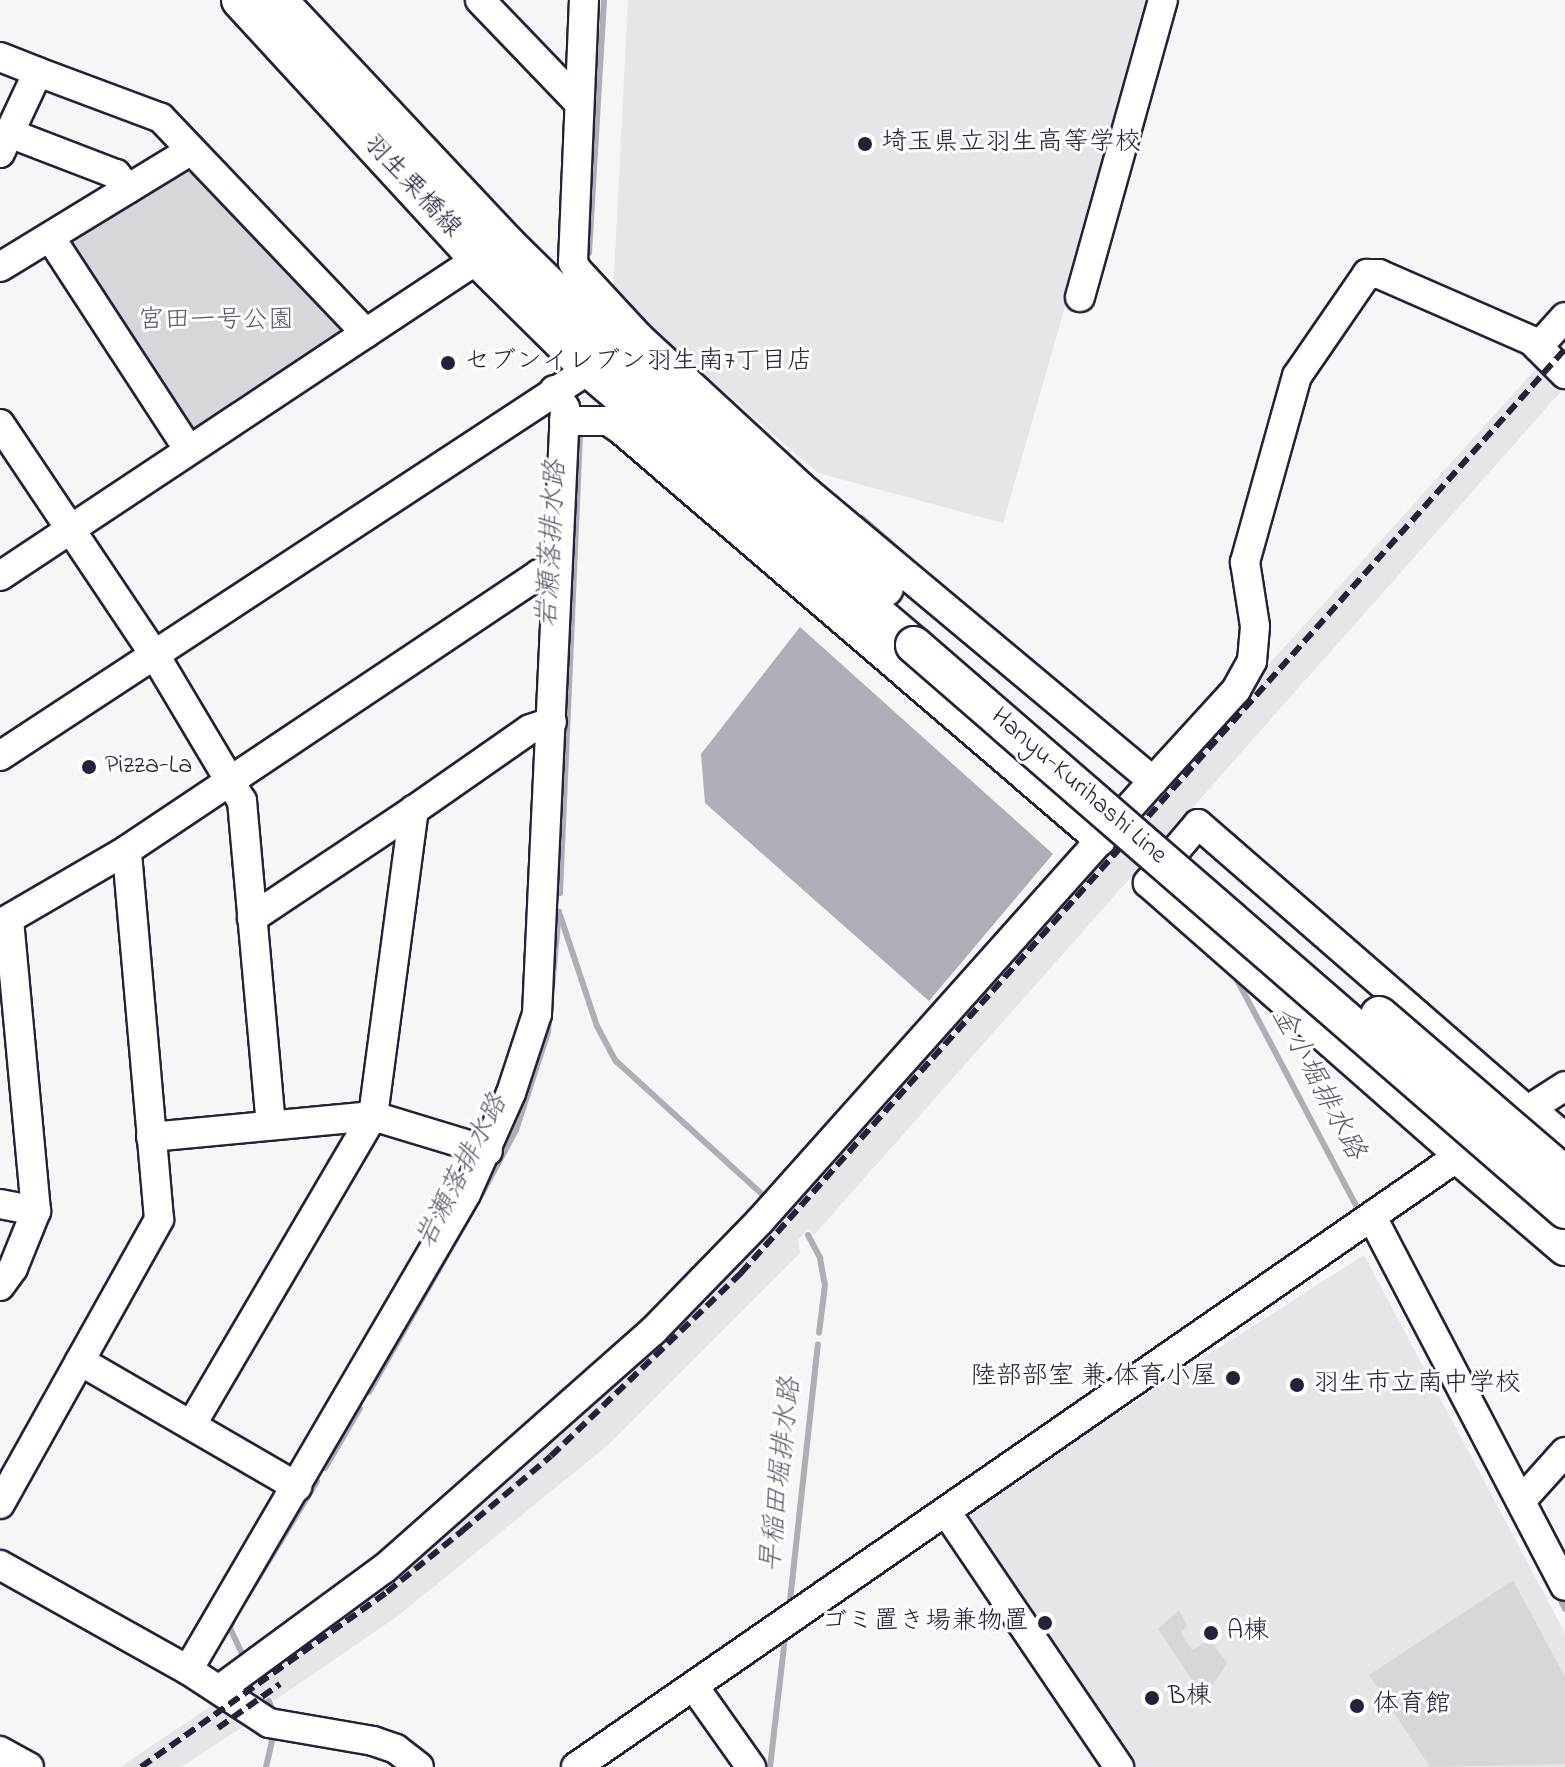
<!DOCTYPE html>
<meta charset="utf-8">
<style>
body{margin:0}
#map{position:relative;width:1565px;height:1767px;overflow:hidden;background:#f6f6f7;font-family:"Indie Flower","Klee One",sans-serif}
div>[style]{position:absolute}
.built>*{inset:0;background:#e6e6e9}
.green>*{inset:0;background:#d7d7db}
.water>*{inset:0;background:#aeaeb7}
.stream>*{height:6px;margin:-3px;padding:0 3px;transform-origin:3px;border-radius:3px;background:#aeaeb7}
.roads{filter:drop-shadow(2px 0 #22223b) drop-shadow(-2px 0 #22223b) drop-shadow(0 2px #22223b) drop-shadow(0 -2px #22223b)}
.minor>*{height:28px;margin:-14px;padding:0 14px;transform-origin:14px;border-radius:14px;background:#fff}
.major>*{height:36px;margin:-18px;padding:0 18px;transform-origin:18px;border-radius:18px;background:#fff}
.rail>*{height:6px;margin-top:-3px;transform-origin:0;background:repeating-linear-gradient(90deg,#22223b 0 12px,transparent 0 18px)}
.bridges{filter:drop-shadow(2px 0 #22223b) drop-shadow(-2px 0 #22223b) drop-shadow(0 2px #22223b) drop-shadow(0 -2px #22223b)}
.major-bridge>*{height:36px;margin:-18px;padding:0 18px;transform-origin:18px;border-radius:18px;background:#fff}
.dots>*{width:22px;height:22px;translate:-50% -50%;box-sizing:border-box;border:4px solid #fff;border-radius:50%}
span{translate:-50% -50%;white-space:nowrap;text-align:center;line-height:1.15;-webkit-text-stroke:6px #fff;paint-order:stroke}
.poi-label{font-size:26px;color:#22223b}
.left{translate:0 -50%;text-align:left}
.right{translate:-100% -50%;text-align:right}
.street-label{font-size:26px;color:#22223b}
.park-label{font-size:26px;color:#58586b}
.water-label{font-size:28px;color:#5a5a6d;font-style:italic}
</style>
<div id="map">
<div class="built">
<i style="clip-path:polygon(628px 0,1153px 0,1003px 523px,818px 473px,613px 295px)"></i>
<i style="clip-path:polygon(1543px 361px,1565px 387px,814px 1235px,808px 1228px,798px 1240px,800px 1253px,608px 1445px,399px 1615px,274px 1701px,272px 1696px,265px 1701px,270px 1713px,239px 1691px,775px 1215px,782px 1221px,789px 1212px,783px 1205px,933px 1036px)"></i>
<i style="clip-path:polygon(1364px 1255px,1565px 1633px,1565px 1767px,1129px 1767px,959px 1515px)"></i>
<i style="clip-path:polygon(220px 1700px,246px 1725px,181px 1767px,120px 1767px)"></i>
</div>
<div class="green">
<i style="clip-path:polygon(188px 162px,348px 339px,192px 441px,62px 244px)"></i>
<i style="clip-path:polygon(1513px 1580px,1565px 1677px,1565px 1764px,1430px 1767px,1369px 1675px)"></i>
<i style="clip-path:polygon(1179px 1610px,1187px 1625px,1181px 1633px,1192px 1650px,1210px 1640px,1227px 1663px,1204px 1698px,1158px 1629px)"></i>
</div>
<div class="water">
<i style="clip-path:polygon(800px 627px,1053px 854px,929px 1001px,705px 803px,701px 754px)"></i>
</div>
<div class="stream">
<i style="left:589px;top:253px;width:253px;rotate:-86.6deg"></i>
<i style="left:862px;top:518px;width:52px;rotate:41.1deg"></i>
<i style="left:560px;top:893px;width:456px;rotate:-87.5deg"></i>
<i style="left:560px;top:915px;width:117px;rotate:71.6deg"></i>
<i style="left:597px;top:1026px;width:40px;rotate:62deg"></i>
<i style="left:616px;top:1061px;width:203px;rotate:42.4deg"></i>
<i style="left:1234px;top:974px;width:272px;rotate:62.2deg"></i>
<i style="left:480px;top:1197px;width:76px;rotate:-61.8deg"></i>
<i style="left:516px;top:1130px;width:103px;rotate:-71.9deg"></i>
<i style="left:548px;top:1032px;width:121px;rotate:-84.8deg"></i>
<i style="left:808px;top:1235px;width:26px;rotate:62deg"></i>
<i style="left:820px;top:1258px;width:27px;rotate:80deg"></i>
<i style="left:825px;top:1285px;width:48px;rotate:97.1deg"></i>
<i style="left:1372px;top:1245px;width:189px;rotate:62.6deg"></i>
<i style="left:369px;top:1392px;width:206px;rotate:-60.3deg"></i>
<i style="left:325px;top:1468px;width:69px;rotate:-59.7deg"></i>
<i style="left:1556px;top:1591px;width:20px;rotate:63deg"></i>
<i style="left:245px;top:1600px;width:139px;rotate:-58.8deg"></i>
<i style="left:789px;top:1610px;width:267px;rotate:-83.8deg"></i>
<i style="left:235px;top:1616px;width:13px;rotate:113deg"></i>
<i style="left:230px;top:1628px;width:35px;rotate:65deg"></i>
<i style="left:269px;top:1701px;width:13px;rotate:72deg"></i>
<i style="left:266px;top:1767px;width:35px;rotate:-77deg"></i>
<i style="left:770px;top:1767px;width:130px;rotate:-83.4deg"></i>
</div>
<div class="roads">
<div class="minor">
<i style="left:480px;top:0;width:141px;rotate:46.1deg"></i>
<i style="left:0;top:57px;width:41px;rotate:21.5deg"></i>
<i style="left:9px;top:133px;width:115px;rotate:21deg"></i>
<i style="left:116px;top:174px;width:19px;rotate:51deg"></i>
<i style="left:0;top:153px;width:89px;rotate:-64.9deg"></i>
<i style="left:38px;top:72px;width:131px;rotate:20.5deg"></i>
<i style="left:161px;top:118px;width:297px;rotate:46.4deg"></i>
<i style="left:366px;top:333px;width:439px;rotate:146.4deg"></i>
<i style="left:50px;top:237px;width:254px;rotate:56.9deg"></i>
<i style="left:0;top:267px;width:223px;rotate:-31.4deg"></i>
<i style="left:1080px;top:297px;width:308px;rotate:-74.4deg"></i>
<i style="left:366px;top:333px;width:134px;rotate:-33.5deg"></i>
<i style="left:1538px;top:347px;width:40px;rotate:-48deg"></i>
<i style="left:564px;top:421px;width:44px"></i>
<i style="left:608px;top:421px;width:14px;rotate:34deg"></i>
<i style="left:620px;top:429px;width:633px;rotate:40.64deg"></i>
<i style="left:0;top:424px;width:280px;rotate:56.2deg"></i>
<i style="left:156px;top:657px;width:168px;rotate:59.2deg"></i>
<i style="left:242px;top:801px;width:323px;rotate:84.9deg"></i>
<i style="left:0;top:756px;width:724px;rotate:-33.27deg"></i>
<i style="left:1153px;top:781px;width:123px;rotate:-47.6deg"></i>
<i style="left:1236px;top:690px;width:33px;rotate:-61deg"></i>
<i style="left:1252px;top:661px;width:35px;rotate:-85deg"></i>
<i style="left:1255px;top:626px;width:65px;rotate:-98.9deg"></i>
<i style="left:1245px;top:562px;width:193px;rotate:-74.4deg"></i>
<i style="left:1297px;top:376px;width:124px;rotate:-55.5deg"></i>
<i style="left:1367px;top:274px;width:12px"></i>
<i style="left:1379px;top:274px;width:167px;rotate:23.6deg"></i>
<i style="left:1532px;top:341px;width:47px;rotate:45deg"></i>
<i style="left:252px;top:918px;width:195px;rotate:-33.7deg"></i>
<i style="left:0;top:924px;width:147px;rotate:-30.2deg"></i>
<i style="left:127px;top:850px;width:496px;rotate:-33.8deg"></i>
<i style="left:539px;top:574px;width:19px;rotate:-16deg"></i>
<i style="left:1511px;top:1121px;width:64px;rotate:-32.9deg"></i>
<i style="left:151px;top:1137px;width:223px;rotate:-5.4deg"></i>
<i style="left:373px;top:1116px;width:120px;rotate:16.9deg"></i>
<i style="left:1459px;top:1156px;width:414px;rotate:-138.7deg"></i>
<i style="left:1148px;top:883px;width:77px;rotate:-49.7deg"></i>
<i style="left:1198px;top:824px;width:437px;rotate:41deg"></i>
<i style="left:0;top:1204px;width:37px;rotate:11deg"></i>
<i style="left:1372px;top:1217px;width:416px;rotate:62.4deg"></i>
<i style="left:0;top:1286px;width:22px;rotate:-54deg"></i>
<i style="left:13px;top:1268px;width:61px;rotate:-68deg"></i>
<i style="left:36px;top:1211px;width:292px;rotate:-95.3deg"></i>
<i style="left:80px;top:1361px;width:251px;rotate:30.1deg"></i>
<i style="left:192px;top:1424px;width:357px;rotate:-59.6deg"></i>
<i style="left:373px;top:1116px;width:309px;rotate:-82.4deg"></i>
<i style="left:414px;top:810px;width:141px;rotate:-34.9deg"></i>
<i style="left:530px;top:729px;width:23px;rotate:-18deg"></i>
<i style="left:1521px;top:1501px;width:66px;rotate:-48.1deg"></i>
<i style="left:0;top:1504px;width:326px;rotate:-60.8deg"></i>
<i style="left:159px;top:1219px;width:370px;rotate:-95deg"></i>
<i style="left:947px;top:1513px;width:307px;rotate:55.9deg"></i>
<i style="left:0;top:1565px;width:215px;rotate:29.2deg"></i>
<i style="left:188px;top:1670px;width:97px;rotate:33.2deg"></i>
<i style="left:269px;top:1723px;width:106px;rotate:9.8deg"></i>
<i style="left:373px;top:1741px;width:24px;rotate:19deg"></i>
<i style="left:396px;top:1749px;width:29px;rotate:38deg"></i>
<i style="left:188px;top:1670px;width:551px;rotate:-59.71deg"></i>
<i style="left:466px;top:1194px;width:111px;rotate:-66deg"></i>
<i style="left:511px;top:1093px;width:83px;rotate:-71.8deg"></i>
<i style="left:537px;top:1014px;width:607px;rotate:-87.35deg"></i>
<i style="left:565px;top:408px;width:21px;rotate:-121deg"></i>
<i style="left:695px;top:1688px;width:97px;rotate:54.7deg"></i>
<i style="left:220px;top:1689px;width:205px;rotate:-36.3deg"></i>
<i style="left:385px;top:1568px;width:358px;rotate:-41.5deg"></i>
<i style="left:653px;top:1331px;width:152px;rotate:-45.8deg"></i>
<i style="left:759px;top:1222px;width:591px;rotate:-48.22deg"></i>
<i style="left:1153px;top:781px;width:451px;rotate:-140.1deg"></i>
<i style="left:807px;top:492px;width:227px;rotate:-137.3deg"></i>
<i style="left:640px;top:338px;width:93px;rotate:-132.8deg"></i>
<i style="left:577px;top:270px;width:9px;rotate:-117deg"></i>
<i style="left:573px;top:262px;width:262px;rotate:-87.6deg"></i>
<i style="left:0;top:1751px;width:33px;rotate:29deg"></i>
<i style="left:576px;top:1767px;width:1095px;rotate:-34.69deg"></i>
</div>
<div class="major">
<i style="left:240px;top:0;width:352px;rotate:47.4deg"></i>
<i style="left:478px;top:259px;width:155px;rotate:44.7deg"></i>
<i style="left:588px;top:368px;width:428px;rotate:40.4deg"></i>
<i style="left:278px;top:0;width:335px;rotate:46.8deg"></i>
<i style="left:507px;top:244px;width:154px;rotate:44.5deg"></i>
<i style="left:617px;top:352px;width:357px;rotate:41.4deg"></i>
<i style="left:1528px;top:1111px;width:49px;rotate:40.9deg"></i>
<i style="left:1459px;top:1156px;width:140px;rotate:40.6deg"></i>
</div>
</div>
<div class="rail">
<i style="left:218px;top:1728px;width:76px;rotate:-35.4deg"></i>
<i style="left:141px;top:1767px;width:302px;rotate:-35.4deg"></i>
<i style="left:387px;top:1592px;width:97px;rotate:-39.1deg"></i>
<i style="left:462px;top:1531px;width:116px;rotate:-40.1deg"></i>
<i style="left:551px;top:1456px;width:264px;rotate:-43.9deg"></i>
<i style="left:741px;top:1273px;width:1238px;rotate:-48.27deg"></i>
</div>
<div class="bridges">
<div class="major-bridge">
<i style="left:914px;top:645px;width:862px;rotate:40.95deg"></i>
<i style="left:1379px;top:1015px;width:245px;rotate:40.7deg"></i>
</div>
</div>
<div class="dots">
<i style="left:865px;top:144px;background:#22223b"></i>
<i style="left:448px;top:363px;background:#22223b"></i>
<i style="left:89px;top:767px;background:#22223b"></i>
<i style="left:1233px;top:1378px;background:#22223b"></i>
<i style="left:1297px;top:1385px;background:#22223b"></i>
<i style="left:1045px;top:1623px;background:#22223b"></i>
<i style="left:1211px;top:1633px;background:#22223b"></i>
<i style="left:1152px;top:1698px;background:#22223b"></i>
<i style="left:1357px;top:1706px;background:#22223b"></i>
</div>
<div class="poi-label">
<span class="left" style="left:881px;top:144px">埼玉県立羽生高等学校</span>
<span class="left" style="left:464px;top:363px">セブンイレブン羽生南7丁目店</span>
<span class="left" style="left:105px;top:767px">Pizza-La</span>
<span class="right" style="left:1217px;top:1378px">陸部部室 兼 体育小屋</span>
<span class="left" style="left:1313px;top:1385px">羽生市立南中学校</span>
<span class="right" style="left:1029px;top:1623px">ゴミ置き場兼物置</span>
<span class="left" style="left:1227px;top:1633px">A棟</span>
<span class="left" style="left:1168px;top:1698px">B棟</span>
<span class="left" style="left:1373px;top:1706px">体育館</span>
</div>
<div class="street-label">
<span style="left:411px;top:187px;rotate:47deg">羽生栗橋線</span>
<span style="left:1078px;top:787px;rotate:41deg">Hanyu-Kurihashi Line</span>
</div>
<div class="park-label">
<span style="left:216px;top:322px">宮田一号公園</span>
</div>
<div class="water-label">
<span style="left:553px;top:544px;rotate:-87deg">岩瀬落排水路</span>
<span style="left:1317px;top:1084px;rotate:62deg">金小堀排水路</span>
<span style="left:463px;top:1172px;rotate:-63deg">岩瀬落排水路</span>
<span style="left:782px;top:1475px;rotate:-84deg">早稲田堀排水路</span>
</div>
</div>
